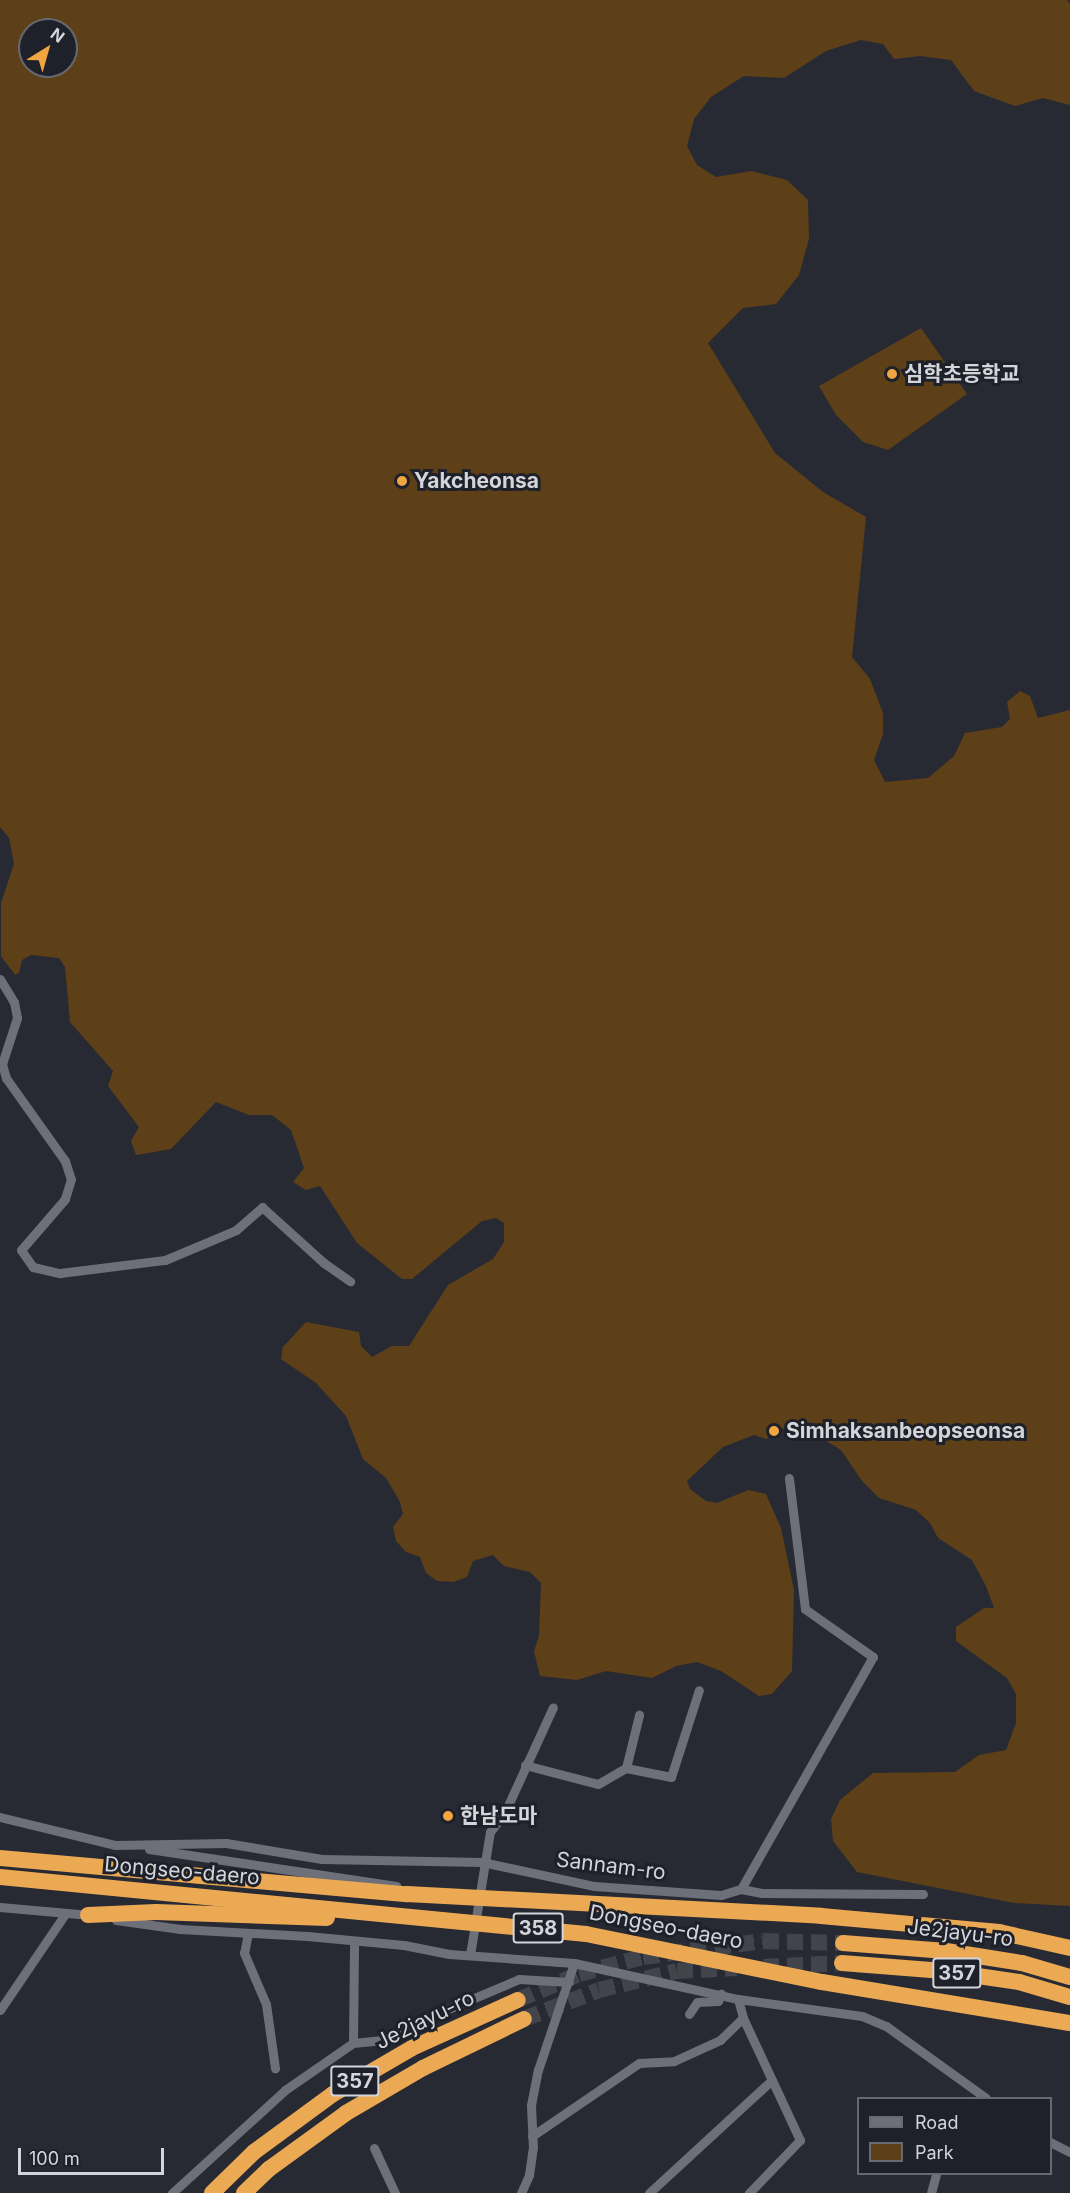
<!DOCTYPE html>
<meta charset="utf-8">
<style>
body{margin:0}
#map{position:relative;width:1070px;height:2193px;overflow:hidden;background:#282a33;font-family:Inter,"Noto Sans KR",sans-serif}
div>[style]{position:absolute}
.green>*{inset:0;background:#5d3f18}
.highway-tunnel>*{height:16px;margin-top:-8px;transform-origin:0;background:repeating-linear-gradient(90deg,#42444c 0 16px,transparent 0 24px)}
.street>*{height:9px;margin:-4.5px;padding:0 4.5px;transform-origin:4.5px;border-radius:4.5px;background:#6d7079}
.highway>*{height:16px;margin:-8px;padding:0 8px;transform-origin:8px;border-radius:8px;background:#eca954}
.dots>*{width:16px;height:16px;translate:-50% -50%;box-sizing:border-box;border:3px solid #1e2129;border-radius:50%}
span{translate:-50% -50%;white-space:nowrap;text-align:center;line-height:1.15;-webkit-text-stroke:6px #1e2129;paint-order:stroke}
.shield-label span{padding:2px 4px;background:#1e2129;border:2px solid;border-radius:4px;-webkit-text-stroke-width:0}
.shield-label{font-size:20px;color:#d4d5db;font-weight:700}
.poi-label{font-size:21px;color:#d4d5db;font-weight:700}
.left{translate:0 -50%;text-align:left}
.street-label{font-size:21px;color:#d4d5db}
.legend{position:absolute;left:857px;top:2097px;width:195px;height:78px;box-sizing:border-box;background:#1e2129;border:2px solid #676970;margin:0;padding:8px 10px;list-style:none;font-size:18px;color:#d4d5db}
.legend li{display:flex;align-items:center;gap:12px;height:30px}
.legend b{width:30px;border:2px solid #676970}
.north{position:absolute;left:18px;top:18px;width:60px;height:60px;box-sizing:border-box;background:#1e2129;border:2px solid #676970;border-radius:50%;rotate:37deg;font-size:16px;font-weight:700;line-height:24px;text-align:center;color:#d4d5db}
.north::after{content:'';display:block;margin:auto;width:21px;height:27px;background:#f1a540;clip-path:polygon(50% 0,100% 100%,50% 72%,0 100%)}
.scale{position:absolute;left:18px;top:2148px;width:146px;height:27px;box-sizing:border-box;border:3px solid #d4d5db;border-top:0;padding-left:8px;font-size:18px;line-height:21px;white-space:nowrap;color:#d4d5db;-webkit-text-stroke:4px #1e2129;paint-order:stroke}
</style>
<div id="map">
<div class="green">
<i style="clip-path:polygon(evenodd,0 0,1067px 0,1070px 4px,1070px 105px,1043px 98px,1015px 106px,974px 91px,951px 60px,920px 56px,894px 59px,883px 44px,861px 40px,826px 51px,784px 78px,744px 76px,711px 97px,694px 119px,687px 146px,697px 165px,716px 177px,751px 171px,787px 180px,808px 200px,809px 239px,799px 275px,776px 304px,743px 308px,708px 343px,775px 453px,823px 492px,866px 517px,852px 657px,870px 679px,883px 713px,883px 734px,874px 760px,885px 782px,928px 778px,954px 756px,965px 733px,1002px 727px,1010px 719px,1007px 702px,1020px 691px,1030px 696px,1038px 718px,1070px 710px,1070px 1906px,1014px 1903px,857px 1872px,833px 1841px,831px 1819px,840px 1800px,873px 1773px,955px 1772px,979px 1755px,1006px 1750px,1016px 1723px,1016px 1694px,1007px 1678px,956px 1641px,956px 1627px,984px 1608px,994px 1608px,986px 1586px,972px 1560px,938px 1538px,930px 1523px,916px 1510px,879px 1498px,862px 1481px,841px 1450px,794px 1421px,766px 1439px,754px 1435px,723px 1447px,687px 1481px,690px 1489px,706px 1501px,717px 1503px,748px 1490px,766px 1494px,781px 1528px,794px 1590px,792px 1671px,772px 1694px,759px 1696px,721px 1671px,697px 1662px,676px 1666px,652px 1678px,606px 1671px,577px 1680px,540px 1676px,534px 1651px,539px 1636px,541px 1583px,530px 1572px,504px 1566px,493px 1555px,473px 1561px,467px 1577px,453px 1582px,437px 1581px,426px 1573px,420px 1557px,406px 1552px,396px 1541px,393px 1527px,403px 1514px,400px 1502px,386px 1478px,363px 1459px,346px 1416px,316px 1383px,281px 1359px,283px 1347px,306px 1322px,359px 1332px,361px 1346px,372px 1357px,392px 1346px,409px 1346px,448px 1285px,493px 1259px,504px 1242px,504px 1223px,496px 1218px,482px 1221px,412px 1279px,402px 1279px,357px 1243px,320px 1186px,306px 1190px,293px 1182px,304px 1168px,291px 1130px,272px 1115px,249px 1115px,216px 1102px,171px 1149px,136px 1155px,131px 1141px,139px 1127px,108px 1086px,113px 1071px,70px 1022px,65px 967px,59px 958px,31px 955px,22px 960px,19px 973px,15px 975px,1px 956px,1px 903px,14px 864px,9px 838px,0 827px,0 0,30px 30px,66px 30px,66px 66px,30px 66px,30px 30px)"></i>
<i style="clip-path:polygon(921px 328px,967px 394px,888px 450px,863px 442px,836px 415px,819px 386px)"></i>
</div>
<div class="highway-tunnel">
<i style="left:763px;top:1967px;width:79px;rotate:-2.9deg"></i>
<i style="left:518px;top:2000px;width:66px;rotate:-23.1deg"></i>
<i style="left:579px;top:1974px;width:66px;rotate:-14.9deg"></i>
<i style="left:643px;top:1957px;width:121px;rotate:-7.6deg"></i>
<i style="left:763px;top:1941px;width:80px;rotate:1.4deg"></i>
<i style="left:524px;top:2019px;width:80px;rotate:-21.1deg"></i>
<i style="left:599px;top:1990px;width:80px;rotate:-13.7deg"></i>
<i style="left:677px;top:1971px;width:60px;rotate:-2.9deg"></i>
</div>
<div class="street">
<i style="left:0;top:979px;width:27px;rotate:59deg"></i>
<i style="left:14px;top:1002px;width:16px;rotate:79deg"></i>
<i style="left:17px;top:1018px;width:48px;rotate:108.1deg"></i>
<i style="left:2px;top:1064px;width:15px;rotate:74deg"></i>
<i style="left:6px;top:1078px;width:102px;rotate:54.6deg"></i>
<i style="left:65px;top:1161px;width:19px;rotate:72deg"></i>
<i style="left:71px;top:1179px;width:21px;rotate:107deg"></i>
<i style="left:65px;top:1199px;width:67px;rotate:130.8deg"></i>
<i style="left:21px;top:1250px;width:21px;rotate:55deg"></i>
<i style="left:33px;top:1267px;width:28px;rotate:13deg"></i>
<i style="left:60px;top:1273px;width:106px;rotate:-7.1deg"></i>
<i style="left:165px;top:1260px;width:77px;rotate:-22.9deg"></i>
<i style="left:236px;top:1230px;width:35px;rotate:-41deg"></i>
<i style="left:262px;top:1207px;width:84px;rotate:42.1deg"></i>
<i style="left:324px;top:1263px;width:32px;rotate:35deg"></i>
<i style="left:525px;top:1765px;width:75px;rotate:14.6deg"></i>
<i style="left:598px;top:1784px;width:32px;rotate:-30deg"></i>
<i style="left:626px;top:1768px;width:55px;rotate:-76.2deg"></i>
<i style="left:626px;top:1768px;width:46px;rotate:11.3deg"></i>
<i style="left:671px;top:1777px;width:91px;rotate:-72.2deg"></i>
<i style="left:0;top:1817px;width:118px;rotate:13.7deg"></i>
<i style="left:115px;top:1845px;width:111px;rotate:-1deg"></i>
<i style="left:226px;top:1843px;width:97px;rotate:9.5deg"></i>
<i style="left:322px;top:1859px;width:160px;rotate:1.1deg"></i>
<i style="left:482px;top:1862px;width:115px;rotate:12.1deg"></i>
<i style="left:594px;top:1886px;width:127px;rotate:4.1deg"></i>
<i style="left:721px;top:1895px;width:21px;rotate:-17deg"></i>
<i style="left:741px;top:1889px;width:21px;rotate:11deg"></i>
<i style="left:762px;top:1893px;width:161px;rotate:0.4deg"></i>
<i style="left:149px;top:1849px;width:250px;rotate:8.5deg"></i>
<i style="left:741px;top:1889px;width:267px;rotate:-60.4deg"></i>
<i style="left:873px;top:1657px;width:83px;rotate:-144.8deg"></i>
<i style="left:805px;top:1609px;width:132px;rotate:-97deg"></i>
<i style="left:0;top:1907px;width:90px;rotate:5.1deg"></i>
<i style="left:116px;top:1920px;width:65px;rotate:8deg"></i>
<i style="left:180px;top:1929px;width:127px;rotate:3.2deg"></i>
<i style="left:307px;top:1936px;width:97px;rotate:5.3deg"></i>
<i style="left:404px;top:1945px;width:46px;rotate:11.3deg"></i>
<i style="left:449px;top:1954px;width:125px;rotate:4.1deg"></i>
<i style="left:574px;top:1963px;width:168px;rotate:12.4deg"></i>
<i style="left:738px;top:1999px;width:125px;rotate:7.8deg"></i>
<i style="left:862px;top:2016px;width:26px;rotate:23deg"></i>
<i style="left:886px;top:2026px;width:123px;rotate:35.8deg"></i>
<i style="left:248px;top:1933px;width:20px;rotate:101deg"></i>
<i style="left:244px;top:1953px;width:56px;rotate:66.7deg"></i>
<i style="left:266px;top:2004px;width:65px;rotate:82deg"></i>
<i style="left:470px;top:1955px;width:125px;rotate:-80.8deg"></i>
<i style="left:490px;top:1832px;width:25px;rotate:-53deg"></i>
<i style="left:505px;top:1812px;width:115px;rotate:-65.4deg"></i>
<i style="left:738px;top:1999px;width:20px;rotate:75deg"></i>
<i style="left:743px;top:2018px;width:135px;rotate:65deg"></i>
<i style="left:800px;top:2140px;width:74px;rotate:133.9deg"></i>
<i style="left:0;top:2010px;width:116px;rotate:-55.9deg"></i>
<i style="left:689px;top:2014px;width:14px;rotate:-56deg"></i>
<i style="left:697px;top:2002px;width:21px;rotate:-3deg"></i>
<i style="left:718px;top:2001px;width:8px;rotate:-67deg"></i>
<i style="left:353px;top:2043px;width:102px;rotate:-89.4deg"></i>
<i style="left:532px;top:2136px;width:130px;rotate:-34.3deg"></i>
<i style="left:639px;top:2063px;width:35px;rotate:-3deg"></i>
<i style="left:674px;top:2061px;width:51px;rotate:-24.5deg"></i>
<i style="left:720px;top:2040px;width:32px;rotate:-44deg"></i>
<i style="left:1050px;top:2142px;width:22px;rotate:27deg"></i>
<i style="left:374px;top:2148px;width:50px;rotate:65deg"></i>
<i style="left:172px;top:2193px;width:153px;rotate:-42.3deg"></i>
<i style="left:285px;top:2090px;width:83px;rotate:-34.7deg"></i>
<i style="left:353px;top:2043px;width:40px;rotate:-5.7deg"></i>
<i style="left:393px;top:2039px;width:55px;rotate:-29.4deg"></i>
<i style="left:441px;top:2012px;width:85px;rotate:-22.9deg"></i>
<i style="left:519px;top:1979px;width:50px;rotate:3.4deg"></i>
<i style="left:521px;top:2193px;width:20px;rotate:-66deg"></i>
<i style="left:529px;top:2175px;width:27px;rotate:-82deg"></i>
<i style="left:533px;top:2148px;width:43px;rotate:-92.7deg"></i>
<i style="left:531px;top:2105px;width:36px;rotate:-79deg"></i>
<i style="left:538px;top:2070px;width:113px;rotate:-71.4deg"></i>
<i style="left:649px;top:2193px;width:167px;rotate:-42.6deg"></i>
<i style="left:931px;top:2193px;width:20px;rotate:-75deg"></i>
</div>
<div class="highway">
<i style="left:0;top:1858px;width:409px;rotate:5.1deg"></i>
<i style="left:407px;top:1894px;width:415px;rotate:3deg"></i>
<i style="left:821px;top:1916px;width:179px;rotate:5.1deg"></i>
<i style="left:999px;top:1932px;width:73px;rotate:12.7deg"></i>
<i style="left:0;top:1877px;width:589px;rotate:5.56deg"></i>
<i style="left:586px;top:1934px;width:241px;rotate:11.5deg"></i>
<i style="left:822px;top:1982px;width:251px;rotate:9.4deg"></i>
<i style="left:88px;top:1915px;width:68px;rotate:-2.5deg"></i>
<i style="left:156px;top:1912px;width:171px;rotate:2deg"></i>
<i style="left:843px;top:1943px;width:103px;rotate:4.4deg"></i>
<i style="left:946px;top:1951px;width:77px;rotate:9deg"></i>
<i style="left:1022px;top:1963px;width:50px;rotate:16.3deg"></i>
<i style="left:842px;top:1963px;width:102px;rotate:4.5deg"></i>
<i style="left:944px;top:1971px;width:76px;rotate:8.3deg"></i>
<i style="left:1019px;top:1982px;width:53px;rotate:16.4deg"></i>
<i style="left:212px;top:2193px;width:59px;rotate:-44.3deg"></i>
<i style="left:254px;top:2152px;width:98px;rotate:-36.3deg"></i>
<i style="left:333px;top:2094px;width:91px;rotate:-30.2deg"></i>
<i style="left:412px;top:2048px;width:116px;rotate:-24.4deg"></i>
<i style="left:244px;top:2193px;width:35px;rotate:-44deg"></i>
<i style="left:269px;top:2169px;width:95px;rotate:-36deg"></i>
<i style="left:346px;top:2113px;width:89px;rotate:-30.3deg"></i>
<i style="left:423px;top:2068px;width:112px;rotate:-25.9deg"></i>
</div>
<div class="dots">
<i style="left:892px;top:374px;background:#f1a540"></i>
<i style="left:402px;top:481px;background:#f1a540"></i>
<i style="left:774px;top:1431px;background:#f1a540"></i>
<i style="left:448px;top:1816px;background:#f1a540"></i>
</div>
<div class="shield-label">
<span style="left:538px;top:1928px">358</span>
<span style="left:957px;top:1973px">357</span>
<span style="left:355px;top:2081px">357</span>
</div>
<div class="poi-label">
<span class="left" style="left:904px;top:374px">심학초등학교</span>
<span class="left" style="left:414px;top:481px">Yakcheonsa</span>
<span class="left" style="left:786px;top:1431px">Simhaksanbeopseonsa</span>
<span class="left" style="left:460px;top:1816px">한남도마</span>
</div>
<div class="street-label">
<span style="left:611px;top:1866px;rotate:7deg">Sannam-ro</span>
<span style="left:182px;top:1871px;rotate:5deg">Dongseo-daero</span>
<span style="left:666px;top:1927px;rotate:11deg">Dongseo-daero</span>
<span style="left:960px;top:1933px;rotate:7deg">Je2jayu-ro</span>
<span style="left:425px;top:2020px;rotate:-26deg">Je2jayu-ro</span>
</div>
<ul class="legend">
<li><b style="height:8px;background:#6d7079"></b>Road</li>
<li><b style="height:16px;background:#5d3f18"></b>Park</li>
</ul>
<div class="north">N</div>
<div class="scale">100 m</div>
</div>
